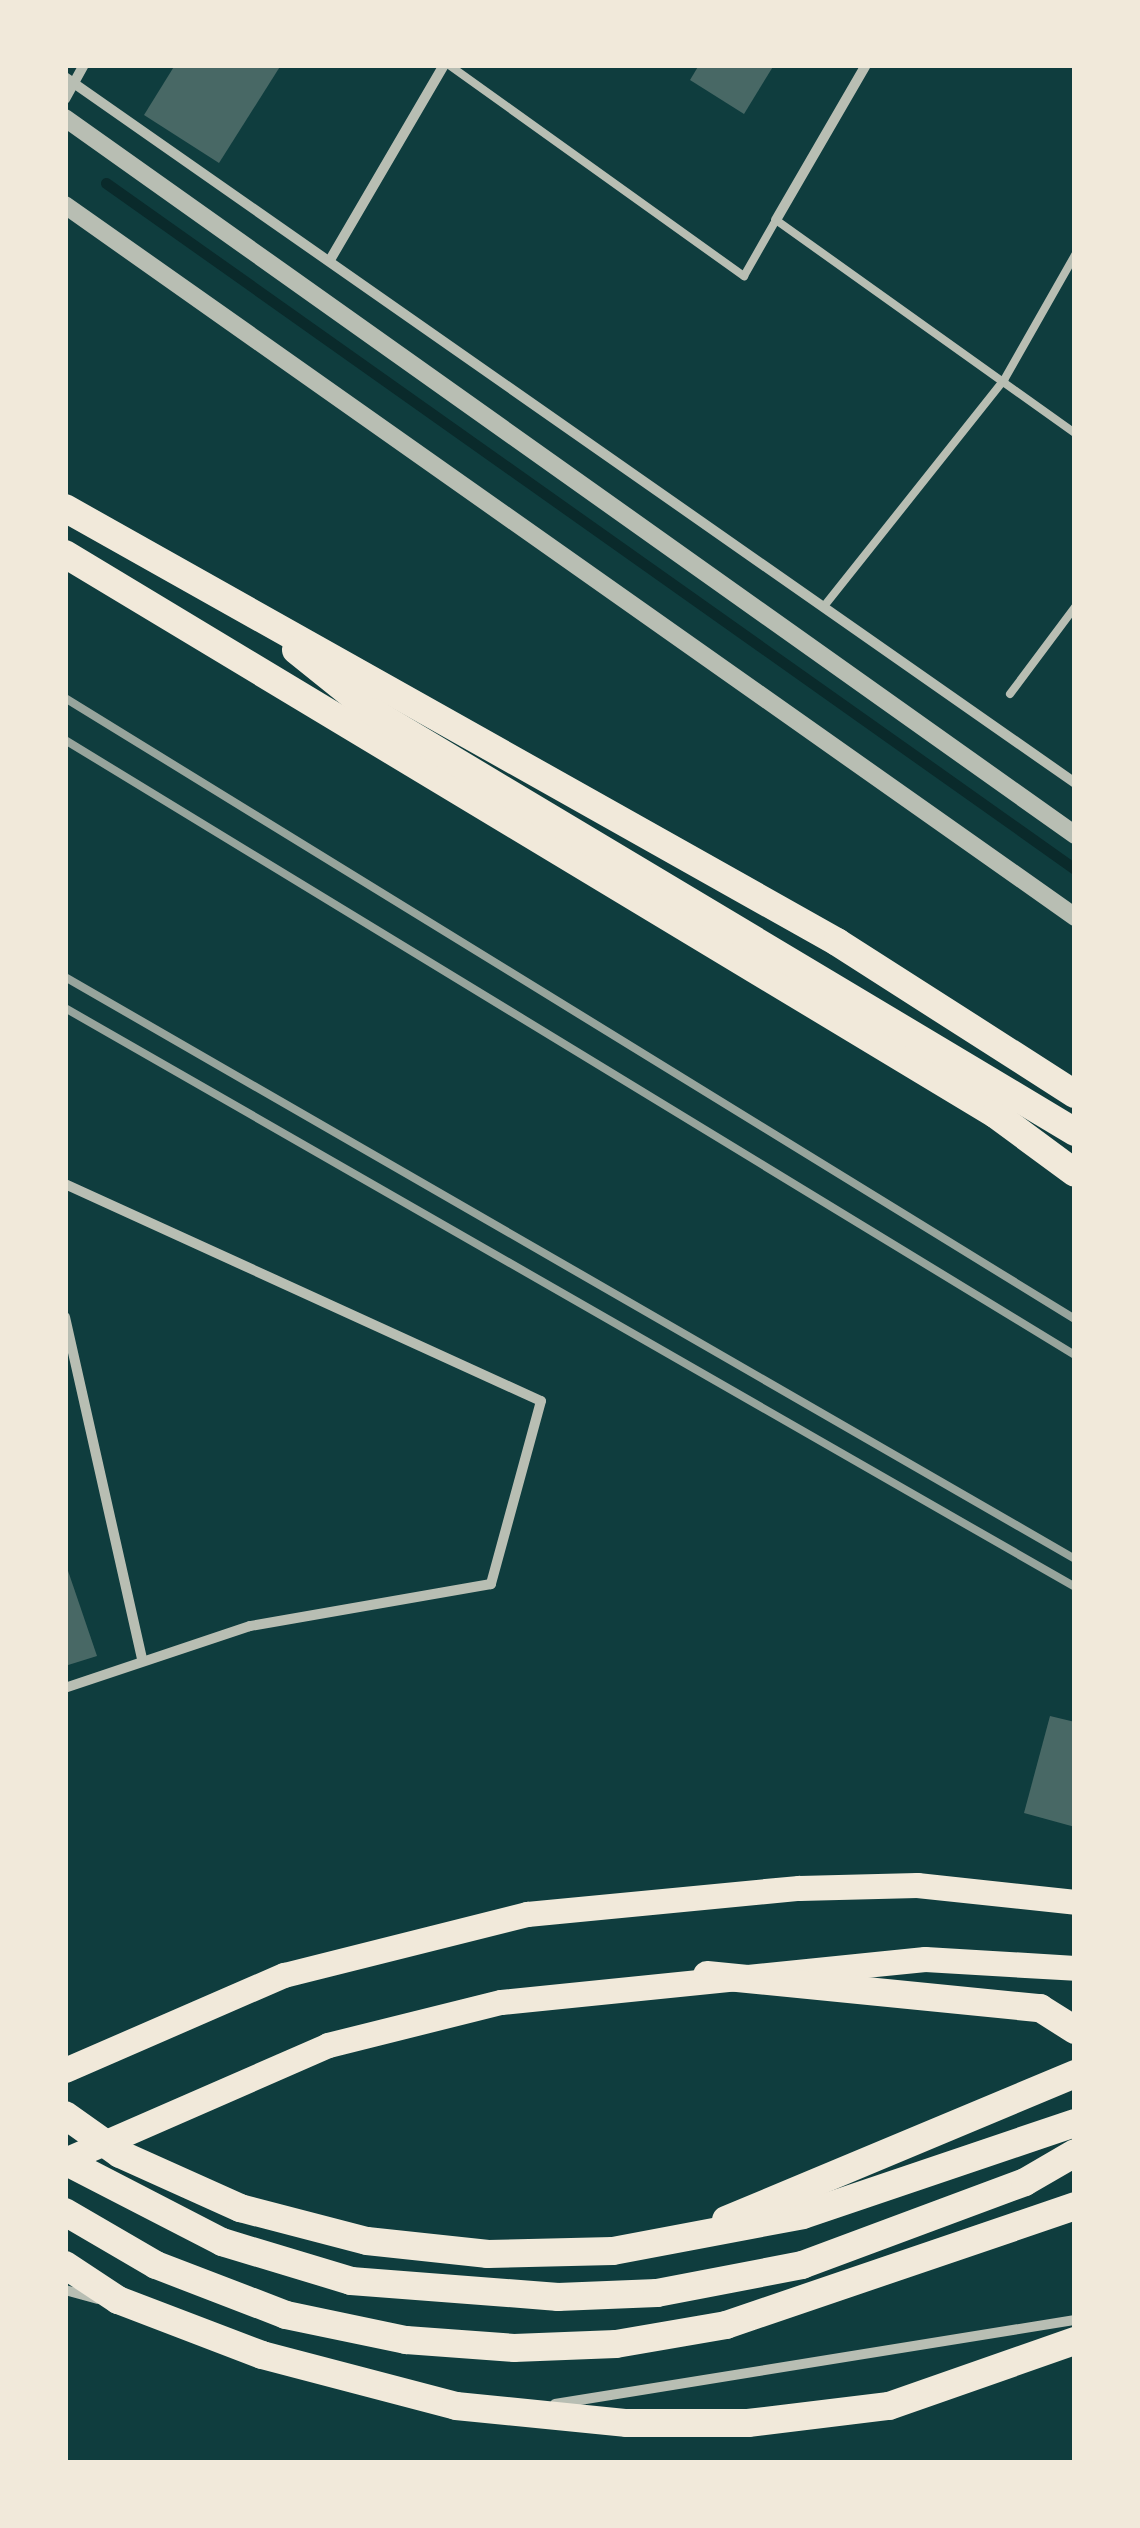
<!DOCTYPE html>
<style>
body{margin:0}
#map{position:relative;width:1140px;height:2528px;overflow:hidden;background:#0f3d3e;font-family:Jost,sans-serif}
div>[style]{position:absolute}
.stream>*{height:11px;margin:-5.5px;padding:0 5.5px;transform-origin:5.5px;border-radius:5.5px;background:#0a2a2b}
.building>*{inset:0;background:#486865}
.service>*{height:8px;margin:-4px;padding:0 4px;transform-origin:4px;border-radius:4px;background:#b8beb3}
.minor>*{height:10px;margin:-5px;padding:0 5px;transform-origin:5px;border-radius:5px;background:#b8beb3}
.tertiary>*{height:18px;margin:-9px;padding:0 9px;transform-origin:9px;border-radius:9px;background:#b8beb3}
.primary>*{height:25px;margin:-12.5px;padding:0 12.5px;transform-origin:12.5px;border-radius:12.5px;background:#f1e9da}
.trunk>*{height:28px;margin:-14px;padding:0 14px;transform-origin:14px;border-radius:14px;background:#f1e9da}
.rail>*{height:8px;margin:-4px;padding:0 4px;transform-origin:4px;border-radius:4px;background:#97a49c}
span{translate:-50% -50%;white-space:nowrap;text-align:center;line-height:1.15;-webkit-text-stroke:8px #f1e9da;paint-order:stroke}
.frame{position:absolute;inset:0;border:68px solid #f1e9da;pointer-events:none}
</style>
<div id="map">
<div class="stream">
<i style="left:106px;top:183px;width:1187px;rotate:35.3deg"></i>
</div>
<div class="building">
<i style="clip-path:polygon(175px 65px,281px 65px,219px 163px,144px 115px)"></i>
<i style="clip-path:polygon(699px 65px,774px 65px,744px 114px,690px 80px)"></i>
<i style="clip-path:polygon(65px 1562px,97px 1656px,65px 1666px)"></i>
<i style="clip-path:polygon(1050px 1716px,1075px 1722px,1075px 1827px,1024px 1813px)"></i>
</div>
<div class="service">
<i style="left:449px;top:65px;width:363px;rotate:35.6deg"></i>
<i style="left:744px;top:276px;width:64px;rotate:-60.3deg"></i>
<i style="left:776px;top:220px;width:367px;rotate:35.5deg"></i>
<i style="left:825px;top:605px;width:288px;rotate:-51.5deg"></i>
<i style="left:1004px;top:380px;width:144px;rotate:-60.4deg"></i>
<i style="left:1010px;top:694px;width:109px;rotate:-53.2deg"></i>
</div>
<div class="minor">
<i style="left:65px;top:77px;width:1232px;rotate:34.95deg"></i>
<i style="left:65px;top:99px;width:39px;rotate:-61deg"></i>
<i style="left:776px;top:220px;width:179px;rotate:-59.9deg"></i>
<i style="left:330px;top:260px;width:226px;rotate:-59.7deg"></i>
<i style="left:65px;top:1184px;width:523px;rotate:24.51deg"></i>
<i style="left:541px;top:1401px;width:190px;rotate:105.3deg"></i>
<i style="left:491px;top:1584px;width:245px;rotate:170.1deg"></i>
<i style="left:250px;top:1626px;width:195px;rotate:161.5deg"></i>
<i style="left:65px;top:1317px;width:350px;rotate:77.3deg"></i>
<i style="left:65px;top:2290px;width:34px;rotate:15deg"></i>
<i style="left:555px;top:2404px;width:527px;rotate:-9.18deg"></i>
</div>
<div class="tertiary">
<i style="left:65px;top:118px;width:1239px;rotate:35.37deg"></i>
<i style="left:65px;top:205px;width:1236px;rotate:35.18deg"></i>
</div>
<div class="primary">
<i style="left:65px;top:2070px;width:239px;rotate:-23.5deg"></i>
<i style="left:284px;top:1975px;width:251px;rotate:-14.1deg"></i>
<i style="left:527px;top:1914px;width:273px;rotate:-5.5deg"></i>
<i style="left:799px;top:1888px;width:118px;rotate:-1.5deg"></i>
<i style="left:917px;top:1885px;width:159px;rotate:6.1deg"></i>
<i style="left:65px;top:2160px;width:287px;rotate:-23.6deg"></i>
<i style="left:328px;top:2045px;width:178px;rotate:-14deg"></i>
<i style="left:501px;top:2002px;width:426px;rotate:-5.8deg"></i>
<i style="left:925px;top:1959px;width:150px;rotate:3.4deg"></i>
</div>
<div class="trunk">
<i style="left:65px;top:508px;width:886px;rotate:29.34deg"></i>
<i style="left:837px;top:942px;width:282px;rotate:32.6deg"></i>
<i style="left:65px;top:554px;width:1086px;rotate:31.05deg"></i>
<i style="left:995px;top:1114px;width:99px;rotate:36.4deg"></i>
<i style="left:296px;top:650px;width:99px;rotate:38.8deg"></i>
<i style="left:373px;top:712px;width:818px;rotate:30.89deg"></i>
<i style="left:707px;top:1975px;width:335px;rotate:5.7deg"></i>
<i style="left:1040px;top:2008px;width:41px;rotate:32.2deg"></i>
<i style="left:65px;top:2115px;width:67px;rotate:35.3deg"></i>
<i style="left:120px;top:2154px;width:132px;rotate:24.2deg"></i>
<i style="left:240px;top:2208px;width:131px;rotate:14.6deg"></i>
<i style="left:367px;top:2241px;width:122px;rotate:6.1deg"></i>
<i style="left:488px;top:2254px;width:125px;rotate:-1.4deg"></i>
<i style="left:613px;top:2251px;width:193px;rotate:-10.7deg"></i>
<i style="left:803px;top:2215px;width:287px;rotate:-18.7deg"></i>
<i style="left:65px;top:2161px;width:177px;rotate:27.3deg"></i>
<i style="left:222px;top:2242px;width:135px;rotate:16.8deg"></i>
<i style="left:351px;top:2281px;width:208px;rotate:4.4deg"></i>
<i style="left:558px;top:2297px;width:99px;rotate:-2.3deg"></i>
<i style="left:657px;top:2293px;width:148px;rotate:-10.9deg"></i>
<i style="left:802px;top:2265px;width:238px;rotate:-20.4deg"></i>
<i style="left:1025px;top:2182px;width:58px;rotate:-30.1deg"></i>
<i style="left:65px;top:2212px;width:105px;rotate:30.2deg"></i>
<i style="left:156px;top:2265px;width:139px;rotate:21deg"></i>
<i style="left:286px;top:2315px;width:123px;rotate:11.8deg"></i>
<i style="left:406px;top:2340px;width:108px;rotate:4.2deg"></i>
<i style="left:514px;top:2348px;width:102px;rotate:-2.2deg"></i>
<i style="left:616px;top:2344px;width:112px;rotate:-9.8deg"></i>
<i style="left:726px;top:2325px;width:369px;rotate:-18.8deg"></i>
<i style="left:726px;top:2220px;width:378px;rotate:-22.7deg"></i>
<i style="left:65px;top:2265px;width:64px;rotate:33.4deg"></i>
<i style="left:118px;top:2300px;width:154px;rotate:20.9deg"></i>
<i style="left:262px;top:2355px;width:201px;rotate:14.7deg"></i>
<i style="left:456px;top:2406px;width:172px;rotate:5.7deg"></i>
<i style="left:627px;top:2423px;width:121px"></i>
<i style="left:748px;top:2423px;width:142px;rotate:-6.9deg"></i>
<i style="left:889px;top:2406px;width:197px;rotate:-19.3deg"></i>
</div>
<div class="rail">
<i style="left:65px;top:698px;width:1186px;rotate:31.59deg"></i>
<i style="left:65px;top:740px;width:1183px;rotate:31.34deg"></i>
<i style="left:65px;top:977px;width:1166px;rotate:29.95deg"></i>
<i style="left:65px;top:1008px;width:1164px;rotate:29.82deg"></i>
</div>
<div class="frame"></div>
</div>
